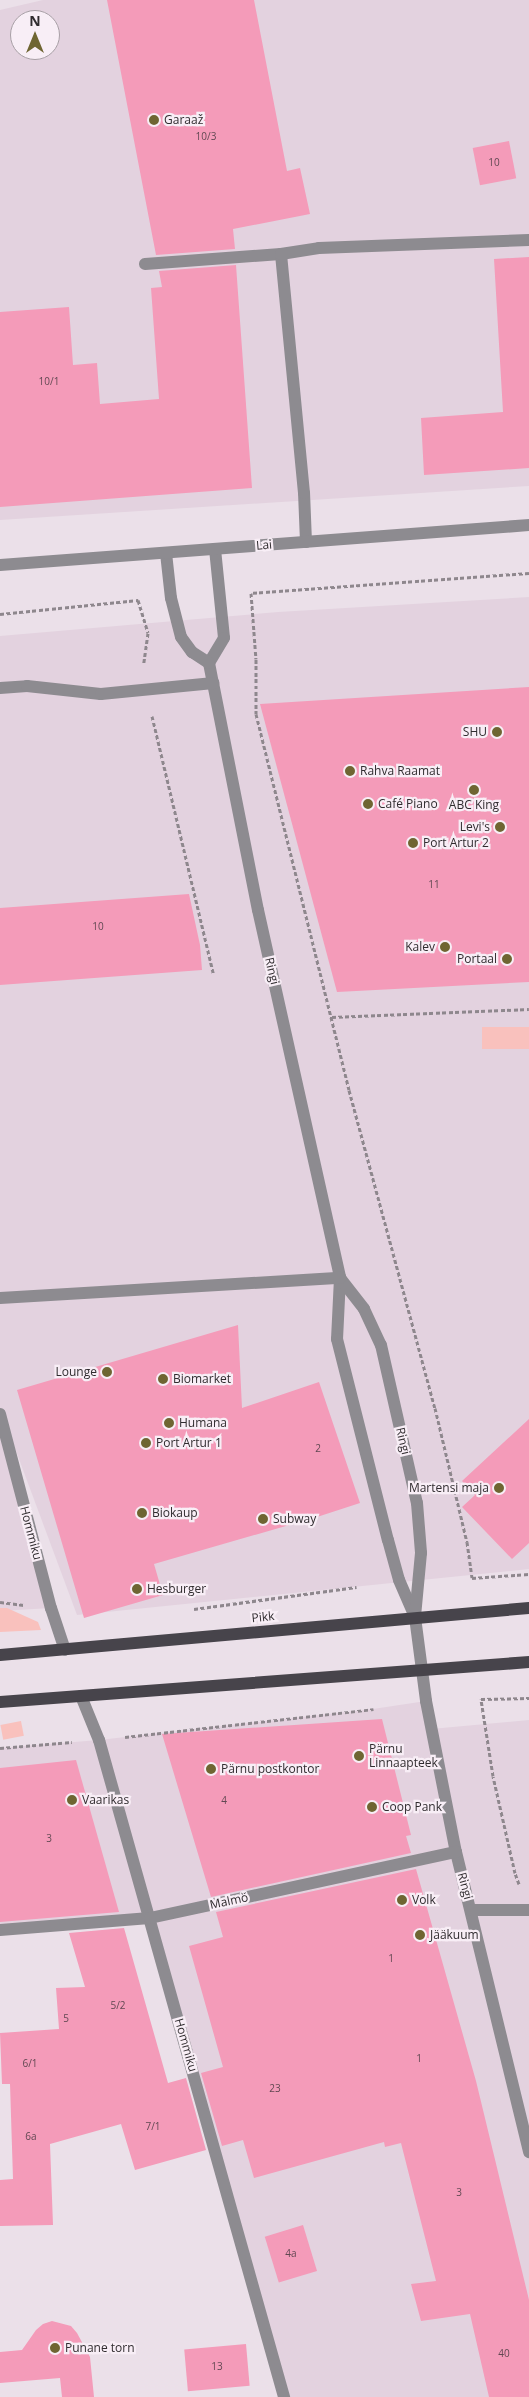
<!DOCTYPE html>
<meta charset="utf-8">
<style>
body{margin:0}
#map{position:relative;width:529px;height:2397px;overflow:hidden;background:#ebe0e9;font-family:"Open Sans",sans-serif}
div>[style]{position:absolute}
.built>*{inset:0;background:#e3d2df}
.green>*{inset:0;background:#f9c1bd;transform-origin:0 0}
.building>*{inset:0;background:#f49bb9;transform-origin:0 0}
.path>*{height:3px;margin-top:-1.5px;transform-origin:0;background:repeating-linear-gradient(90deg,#8e878d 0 4px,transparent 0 6.5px)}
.minor>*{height:12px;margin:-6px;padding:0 6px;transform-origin:6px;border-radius:6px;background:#8d8b90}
.major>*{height:12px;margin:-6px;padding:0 6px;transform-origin:6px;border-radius:6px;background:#47444b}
.dots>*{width:14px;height:14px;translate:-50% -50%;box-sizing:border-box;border:2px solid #f8eef6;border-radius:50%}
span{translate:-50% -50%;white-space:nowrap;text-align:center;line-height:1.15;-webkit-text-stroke:4.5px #f8eef6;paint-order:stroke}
.number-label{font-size:10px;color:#614852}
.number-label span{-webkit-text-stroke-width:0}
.poi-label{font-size:12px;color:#302c2f}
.left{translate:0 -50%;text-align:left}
.right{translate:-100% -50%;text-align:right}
.street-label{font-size:12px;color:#302c2f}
.north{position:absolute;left:10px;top:10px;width:50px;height:50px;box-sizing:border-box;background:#f8eef6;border:1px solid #a8a0a6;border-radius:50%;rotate:0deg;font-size:14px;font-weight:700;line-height:20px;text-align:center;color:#302c2f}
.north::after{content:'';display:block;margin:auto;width:18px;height:22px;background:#6f6532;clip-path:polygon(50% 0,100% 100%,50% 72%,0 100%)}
</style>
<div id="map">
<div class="built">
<i style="clip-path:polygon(evenodd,43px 0,529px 0,529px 486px,0 520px,0 10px,43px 0,20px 20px,50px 20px,50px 50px,20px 50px,20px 20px)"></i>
<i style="clip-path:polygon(529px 597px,529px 1569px,77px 1615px,0 1408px,0 636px,278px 612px)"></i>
<i style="clip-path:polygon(0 1414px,51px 1608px,0 1611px)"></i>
<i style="clip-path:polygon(426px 1701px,431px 1729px,529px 1720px,529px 2397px,284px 2397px,150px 1918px,0 1930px,0 1748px,99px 1740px,373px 1709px)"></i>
</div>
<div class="green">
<i style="left:529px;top:1027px;width:22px;height:47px;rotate:90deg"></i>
<i style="clip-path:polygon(0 1608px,7px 1608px,38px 1622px,41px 1630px,0 1632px)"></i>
<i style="left:21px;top:1721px;width:15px;height:21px;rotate:79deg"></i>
</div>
<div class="building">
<i style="clip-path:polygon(107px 0,254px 0,287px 171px,300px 168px,310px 214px,233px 229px,235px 249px,156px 255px)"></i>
<i style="left:509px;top:141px;width:38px;height:37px;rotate:79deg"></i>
<i style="clip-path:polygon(529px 257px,529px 468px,424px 475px,421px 418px,503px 412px,494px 259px)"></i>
<i style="clip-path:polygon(236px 265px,252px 488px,0 507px,0 312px,69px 307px,73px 365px,97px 363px,100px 404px,159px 399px,151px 288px,162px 287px,159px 271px)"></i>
<i style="clip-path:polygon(529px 687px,529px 982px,337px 992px,260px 704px)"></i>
<i style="clip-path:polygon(189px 894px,200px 945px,202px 970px,0 985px,0 908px)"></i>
<i style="clip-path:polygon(238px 1325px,242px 1408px,319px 1382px,360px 1503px,317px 1517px,154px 1564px,163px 1595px,84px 1618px,17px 1390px)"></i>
<i style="clip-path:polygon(529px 1419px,529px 1543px,512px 1559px,462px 1507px,475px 1495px,462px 1481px)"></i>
<i style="clip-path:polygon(382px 1719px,411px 1835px,406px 1836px,411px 1853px,211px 1897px,162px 1734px)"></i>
<i style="clip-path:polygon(76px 1760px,119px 1912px,0 1922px,0 1768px)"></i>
<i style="clip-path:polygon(416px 1869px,476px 2081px,529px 2300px,529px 2397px,489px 2397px,470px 2314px,421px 2321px,411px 2284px,436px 2281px,401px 2143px,385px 2147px,384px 2142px,254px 2178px,243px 2140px,222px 2146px,201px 2073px,223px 2067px,189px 1946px,223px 1937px,216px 1912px)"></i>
<i style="clip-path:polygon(124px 1928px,168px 2083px,186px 2078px,206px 2150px,135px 2170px,121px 2124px,50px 2144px,53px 2225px,0 2226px,0 2180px,13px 2179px,10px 2084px,2px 2084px,0 2033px,59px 2029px,56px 1988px,85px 1987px,69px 1933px)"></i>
<i style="left:303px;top:2225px;width:48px;height:40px;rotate:73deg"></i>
<i style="clip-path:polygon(52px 2321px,71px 2326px,77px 2333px,90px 2357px,94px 2397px,62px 2397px,60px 2378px,0 2383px,0 2352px,22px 2350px,36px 2330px,43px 2324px)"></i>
<i style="left:246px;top:2344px;width:42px;height:62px;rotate:85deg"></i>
</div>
<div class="path">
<i style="left:529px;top:573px;width:279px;rotate:175.9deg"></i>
<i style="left:251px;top:593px;width:66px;rotate:85.7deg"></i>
<i style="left:256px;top:659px;width:55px;rotate:90deg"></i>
<i style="left:256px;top:714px;width:387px;rotate:76.1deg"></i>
<i style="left:349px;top:1090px;width:329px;rotate:74.9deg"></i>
<i style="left:435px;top:1408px;width:138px;rotate:76.6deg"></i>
<i style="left:467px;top:1542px;width:36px;rotate:82deg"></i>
<i style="left:472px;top:1578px;width:57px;rotate:-4deg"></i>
<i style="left:0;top:614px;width:139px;rotate:-5.8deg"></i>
<i style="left:138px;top:600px;width:34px;rotate:73deg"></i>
<i style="left:148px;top:633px;width:30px;rotate:98deg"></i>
<i style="left:152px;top:716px;width:264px;rotate:76.6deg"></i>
<i style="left:332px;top:1017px;width:197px;rotate:-2.3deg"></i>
<i style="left:0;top:1602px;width:24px;rotate:7deg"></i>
<i style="left:194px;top:1609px;width:164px;rotate:-7.7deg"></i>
<i style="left:125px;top:1737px;width:250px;rotate:-6.4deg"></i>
<i style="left:0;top:1748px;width:72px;rotate:-4.8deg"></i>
<i style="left:519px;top:1884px;width:12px;rotate:-110deg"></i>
<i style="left:515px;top:1873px;width:99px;rotate:-102.8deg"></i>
<i style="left:493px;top:1776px;width:78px;rotate:-98.9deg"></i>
<i style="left:481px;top:1699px;width:48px;rotate:-1.2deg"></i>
</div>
<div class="minor">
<i style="left:145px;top:264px;width:136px;rotate:-4.2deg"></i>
<i style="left:306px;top:542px;width:49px;rotate:-92.3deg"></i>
<i style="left:304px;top:493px;width:240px;rotate:-95.5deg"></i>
<i style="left:281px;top:254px;width:38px;rotate:-9deg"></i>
<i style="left:319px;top:248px;width:210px;rotate:-2.2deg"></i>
<i style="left:215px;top:549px;width:89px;rotate:84.2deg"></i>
<i style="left:224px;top:638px;width:29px;rotate:121deg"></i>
<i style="left:209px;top:663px;width:20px;rotate:79deg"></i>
<i style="left:213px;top:683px;width:231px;rotate:78.8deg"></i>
<i style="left:258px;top:910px;width:377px;rotate:77.4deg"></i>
<i style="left:340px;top:1278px;width:61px;rotate:92.8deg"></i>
<i style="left:337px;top:1339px;width:207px;rotate:75.8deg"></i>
<i style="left:388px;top:1540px;width:41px;rotate:74.6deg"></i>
<i style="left:399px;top:1580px;width:40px;rotate:66.6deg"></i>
<i style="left:166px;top:553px;width:45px;rotate:83.7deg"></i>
<i style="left:171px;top:598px;width:40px;rotate:75.6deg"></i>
<i style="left:181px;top:637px;width:19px;rotate:54deg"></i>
<i style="left:192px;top:652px;width:20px;rotate:33deg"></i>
<i style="left:0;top:565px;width:531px;rotate:-4.32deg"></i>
<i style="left:0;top:688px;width:27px;rotate:-4deg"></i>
<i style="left:27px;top:686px;width:74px;rotate:6.2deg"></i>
<i style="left:101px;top:694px;width:113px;rotate:-5.6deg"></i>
<i style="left:340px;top:1278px;width:39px;rotate:52deg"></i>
<i style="left:364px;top:1309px;width:40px;rotate:65deg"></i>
<i style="left:381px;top:1345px;width:162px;rotate:77.2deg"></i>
<i style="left:417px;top:1503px;width:50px;rotate:85.4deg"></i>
<i style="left:421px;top:1553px;width:64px;rotate:95.4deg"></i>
<i style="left:415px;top:1617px;width:85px;rotate:82.5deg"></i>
<i style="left:426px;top:1701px;width:154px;rotate:78.8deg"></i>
<i style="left:456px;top:1852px;width:309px;rotate:76.3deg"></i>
<i style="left:0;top:1298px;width:341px;rotate:-3.4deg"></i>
<i style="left:0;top:1414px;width:201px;rotate:75.3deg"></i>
<i style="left:51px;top:1608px;width:44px;rotate:71.6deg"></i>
<i style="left:81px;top:1696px;width:48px;rotate:67.8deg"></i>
<i style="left:99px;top:1740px;width:683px;rotate:74.27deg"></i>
<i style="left:471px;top:1910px;width:58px"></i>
<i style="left:0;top:1930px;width:150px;rotate:-4.6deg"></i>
<i style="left:150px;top:1918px;width:313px;rotate:-12.2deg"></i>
</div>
<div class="major">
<i style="left:0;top:1655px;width:531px;rotate:-5.08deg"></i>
<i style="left:0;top:1702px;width:531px;rotate:-4.32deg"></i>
</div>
<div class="dots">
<i style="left:154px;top:120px;background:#6f6532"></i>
<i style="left:497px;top:732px;background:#6f6532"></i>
<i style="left:350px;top:771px;background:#6f6532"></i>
<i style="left:474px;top:790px;background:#6f6532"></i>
<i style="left:368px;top:804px;background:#6f6532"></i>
<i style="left:500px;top:827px;background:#6f6532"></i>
<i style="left:413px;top:843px;background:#6f6532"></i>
<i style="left:445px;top:947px;background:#6f6532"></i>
<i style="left:507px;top:959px;background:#6f6532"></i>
<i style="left:107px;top:1372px;background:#6f6532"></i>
<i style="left:163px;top:1379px;background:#6f6532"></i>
<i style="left:169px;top:1423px;background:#6f6532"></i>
<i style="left:146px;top:1443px;background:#6f6532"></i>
<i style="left:499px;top:1488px;background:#6f6532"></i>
<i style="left:142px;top:1513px;background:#6f6532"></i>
<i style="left:263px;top:1519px;background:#6f6532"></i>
<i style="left:137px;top:1589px;background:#6f6532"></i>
<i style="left:359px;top:1756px;background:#6f6532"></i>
<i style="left:211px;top:1769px;background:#6f6532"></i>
<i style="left:72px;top:1800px;background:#6f6532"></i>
<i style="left:372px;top:1807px;background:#6f6532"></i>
<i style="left:402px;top:1900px;background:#6f6532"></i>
<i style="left:420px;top:1935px;background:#6f6532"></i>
<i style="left:55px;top:2348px;background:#6f6532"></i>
</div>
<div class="number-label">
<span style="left:206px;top:137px">10/3</span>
<span style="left:494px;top:163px">10</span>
<span style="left:49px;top:382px">10/1</span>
<span style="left:434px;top:885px">11</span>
<span style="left:98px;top:927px">10</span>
<span style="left:318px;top:1449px">2</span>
<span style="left:224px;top:1801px">4</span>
<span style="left:49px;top:1839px">3</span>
<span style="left:391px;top:1959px">1</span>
<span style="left:118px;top:2006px">5/2</span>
<span style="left:66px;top:2019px">5</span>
<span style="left:419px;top:2059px">1</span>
<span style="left:30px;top:2064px">6/1</span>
<span style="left:275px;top:2089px">23</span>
<span style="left:153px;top:2127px">7/1</span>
<span style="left:31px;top:2137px">6a</span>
<span style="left:459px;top:2193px">3</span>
<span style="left:291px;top:2254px">4a</span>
<span style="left:504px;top:2354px">40</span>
<span style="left:217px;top:2367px">13</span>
</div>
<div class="poi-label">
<span class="left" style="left:164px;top:120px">Garaaž</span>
<span class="right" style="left:487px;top:732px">SHU</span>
<span class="left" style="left:360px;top:771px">Rahva Raamat</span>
<span class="left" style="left:378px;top:804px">Café Piano</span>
<span style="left:474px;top:805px">ABC King</span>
<span class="right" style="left:490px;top:827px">Levi's</span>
<span class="left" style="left:423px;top:843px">Port Artur 2</span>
<span class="right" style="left:435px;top:947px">Kalev</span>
<span class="right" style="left:497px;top:959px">Portaal</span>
<span class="right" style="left:97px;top:1372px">Lounge</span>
<span class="left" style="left:173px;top:1379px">Biomarket</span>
<span class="left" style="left:179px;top:1423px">Humana</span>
<span class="left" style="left:156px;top:1443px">Port Artur 1</span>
<span class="right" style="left:489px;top:1488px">Martensi maja</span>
<span class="left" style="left:152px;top:1513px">Biokaup</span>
<span class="left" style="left:273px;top:1519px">Subway</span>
<span class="left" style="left:147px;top:1589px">Hesburger</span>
<span class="left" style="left:369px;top:1756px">Pärnu<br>Linnaapteek</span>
<span class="left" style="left:221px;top:1769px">Pärnu postkontor</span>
<span class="left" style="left:82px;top:1800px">Vaarikas</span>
<span class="left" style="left:382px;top:1807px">Coop Pank</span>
<span class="left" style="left:412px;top:1900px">Volk</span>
<span class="left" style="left:430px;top:1935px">Jääkuum</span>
<span class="left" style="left:65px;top:2348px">Punane torn</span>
</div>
<div class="street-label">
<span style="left:264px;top:545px;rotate:-5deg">Lai</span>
<span style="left:272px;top:971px;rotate:77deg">Ringi</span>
<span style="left:403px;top:1441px;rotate:77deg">Ringi</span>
<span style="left:31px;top:1533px;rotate:75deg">Hommiku</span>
<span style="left:263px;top:1617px;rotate:-6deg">Pikk</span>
<span style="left:465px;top:1886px;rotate:75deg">Ringi</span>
<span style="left:229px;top:1901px;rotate:-12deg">Malmö</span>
<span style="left:186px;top:2045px;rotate:74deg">Hommiku</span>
</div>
<div class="north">N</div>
</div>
